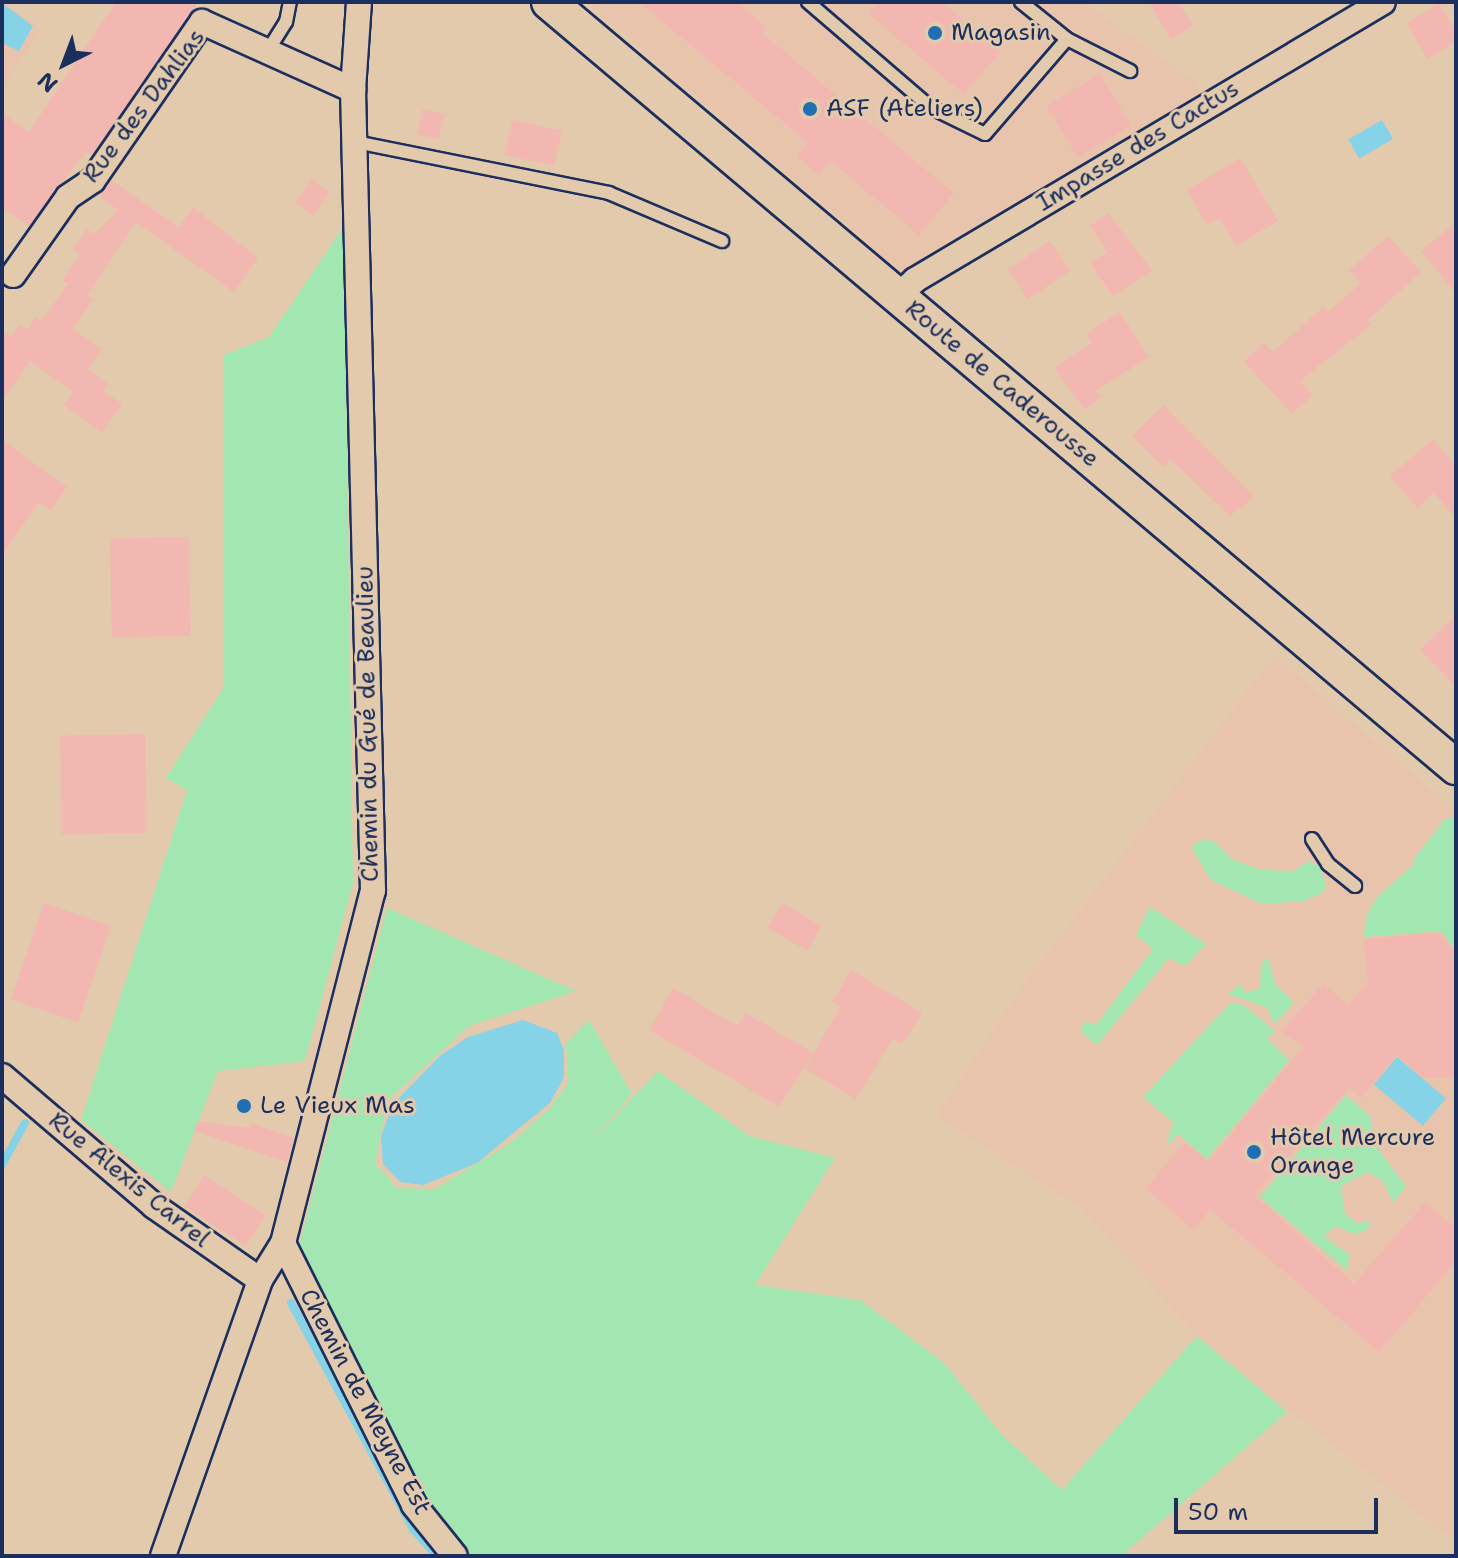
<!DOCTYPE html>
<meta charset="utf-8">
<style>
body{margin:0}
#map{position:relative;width:1458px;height:1558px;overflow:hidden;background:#e4caac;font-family:"Shantell Sans",sans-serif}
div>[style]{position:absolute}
.built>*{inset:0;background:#e8c4ad}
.green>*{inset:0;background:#a2e7b2}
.water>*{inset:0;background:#86d2e6;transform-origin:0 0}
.stream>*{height:8px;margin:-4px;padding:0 4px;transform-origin:4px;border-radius:4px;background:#86d2e6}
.building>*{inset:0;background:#f2b7b0;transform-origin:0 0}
.roads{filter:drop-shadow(2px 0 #1b2f5e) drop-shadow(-2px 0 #1b2f5e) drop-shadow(0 2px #1b2f5e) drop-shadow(0 -2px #1b2f5e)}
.service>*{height:12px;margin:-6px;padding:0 6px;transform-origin:6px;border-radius:6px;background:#e4caac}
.minor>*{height:24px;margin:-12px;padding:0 12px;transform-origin:12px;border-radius:12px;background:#e4caac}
.secondary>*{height:34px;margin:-17px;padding:0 17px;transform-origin:17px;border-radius:17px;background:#e4caac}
.dots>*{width:22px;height:22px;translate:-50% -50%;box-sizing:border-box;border:4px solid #e4caac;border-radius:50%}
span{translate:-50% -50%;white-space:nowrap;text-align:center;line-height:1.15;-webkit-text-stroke:6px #e4caac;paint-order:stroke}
.poi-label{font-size:24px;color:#1b2f5e}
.left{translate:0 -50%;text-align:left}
.street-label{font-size:24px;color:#1b2f5e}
.frame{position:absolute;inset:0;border:4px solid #1b2f5e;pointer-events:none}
.north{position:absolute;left:24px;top:24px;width:80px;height:80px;-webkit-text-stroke:6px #e4caac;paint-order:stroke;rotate:222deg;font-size:22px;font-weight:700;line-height:32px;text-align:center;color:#1b2f5e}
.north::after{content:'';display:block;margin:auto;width:28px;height:36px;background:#1b2f5e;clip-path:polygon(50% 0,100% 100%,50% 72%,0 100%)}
.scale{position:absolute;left:1174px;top:1498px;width:204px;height:36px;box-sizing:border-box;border:4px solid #1b2f5e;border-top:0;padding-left:10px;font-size:24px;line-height:28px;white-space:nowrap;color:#1b2f5e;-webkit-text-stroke:6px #e4caac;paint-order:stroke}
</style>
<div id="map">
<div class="built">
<i style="clip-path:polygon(2px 2px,43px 29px,2px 88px)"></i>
<i style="clip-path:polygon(587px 2px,1084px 2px,1199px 85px,1198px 97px,903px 273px)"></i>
<i style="clip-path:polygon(1274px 655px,1456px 811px,1456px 1543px,1197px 1336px,1081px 1208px,936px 1116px,1018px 992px)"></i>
</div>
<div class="green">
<i style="clip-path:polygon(344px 226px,353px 883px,305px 1061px,218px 1071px,171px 1192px,81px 1120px,187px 790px,166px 778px,224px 687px,224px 355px,269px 337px)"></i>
<i style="clip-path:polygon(1456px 816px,1456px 848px,1452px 850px,1456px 850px,1456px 951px,1441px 931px,1363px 937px,1368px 912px,1378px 896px,1418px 861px,1410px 864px,1445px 819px)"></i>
<i style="clip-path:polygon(1203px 839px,1216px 842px,1231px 859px,1261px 870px,1293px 871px,1309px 861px,1320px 867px,1326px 885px,1322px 893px,1304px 901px,1262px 904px,1211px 880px,1191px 847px)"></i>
<i style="clip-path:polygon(1150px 907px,1206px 944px,1185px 966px,1169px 958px,1097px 1045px,1080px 1031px,1086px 1021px,1096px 1025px,1153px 949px,1136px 935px)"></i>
<i style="clip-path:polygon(387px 908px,576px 991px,469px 1026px,388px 1100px,375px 1163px,397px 1188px,435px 1189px,511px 1143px,550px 1108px,568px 1083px,566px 1043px,589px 1020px,632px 1094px,581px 1152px,658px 1071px,749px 1136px,835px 1158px,755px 1285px,860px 1300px,944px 1363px,1002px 1435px,1062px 1490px,1197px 1336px,1287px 1412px,1121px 1556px,465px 1556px,425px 1507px,297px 1254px)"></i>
<i style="clip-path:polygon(1268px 957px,1275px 984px,1294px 1002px,1275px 1024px,1267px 1008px,1228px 994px,1240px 984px,1246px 993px,1260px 988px,1261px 964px)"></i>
<i style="clip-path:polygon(1230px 1003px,1244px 1005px,1275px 1031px,1267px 1039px,1289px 1060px,1207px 1159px,1178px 1134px,1166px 1147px,1173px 1122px,1143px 1097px)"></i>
<i style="clip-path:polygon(1346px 1095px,1371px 1117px,1375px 1145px,1406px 1186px,1393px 1203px,1383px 1181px,1368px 1172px,1341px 1186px,1345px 1214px,1357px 1223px,1372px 1221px,1365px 1231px,1354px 1234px,1335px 1226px,1324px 1237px,1349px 1254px,1348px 1271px,1260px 1197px)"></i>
</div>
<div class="water">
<i style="clip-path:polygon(2px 3px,33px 26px,19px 51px,2px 43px)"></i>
<i style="left:1382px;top:120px;width:22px;height:39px;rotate:60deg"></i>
<i style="clip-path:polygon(523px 1020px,557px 1033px,564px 1050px,564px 1077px,550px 1103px,477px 1163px,423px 1185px,400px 1182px,383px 1164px,381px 1137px,392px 1105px,441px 1055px,468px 1037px)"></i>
<i style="left:1397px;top:1057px;width:64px;height:36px;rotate:40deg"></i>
</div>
<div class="stream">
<i style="left:2px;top:1165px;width:48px;rotate:-61.3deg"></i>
<i style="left:291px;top:1303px;width:257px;rotate:61.6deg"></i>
<i style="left:413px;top:1529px;width:36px;rotate:48deg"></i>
</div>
<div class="building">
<i style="clip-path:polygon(116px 2px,198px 2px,92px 156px,86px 152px,29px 226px,2px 208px,2px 113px,29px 132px)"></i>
<i style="clip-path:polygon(639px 2px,737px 2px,765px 26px,763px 34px,954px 193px,919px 235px,831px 161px,819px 175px,797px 156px,808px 143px)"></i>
<i style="clip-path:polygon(879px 2px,942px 2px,1001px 51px,964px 94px,869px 14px)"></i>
<i style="clip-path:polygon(1149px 2px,1178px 2px,1193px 26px,1171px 39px)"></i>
<i style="clip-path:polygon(1439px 3px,1456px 31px,1456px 41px,1428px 59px,1406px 23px)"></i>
<i style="left:1100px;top:74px;width:60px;height:62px;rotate:59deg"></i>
<i style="left:423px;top:109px;width:22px;height:26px;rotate:13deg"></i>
<i style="left:512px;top:120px;width:51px;height:36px;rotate:12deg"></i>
<i style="clip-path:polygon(1240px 158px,1278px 221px,1236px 246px,1219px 218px,1207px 225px,1187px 190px)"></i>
<i style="left:312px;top:179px;width:22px;height:29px;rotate:36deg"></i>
<i style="clip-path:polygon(111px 180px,179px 227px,193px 207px,258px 258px,234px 292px,136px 222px,87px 295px,93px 300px,73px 329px,102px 349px,88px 369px,108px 384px,103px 391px,122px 404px,102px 432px,64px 405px,73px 392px,30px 361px,2px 401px,2px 330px,11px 337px,20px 325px,28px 329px,36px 317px,41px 321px,68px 284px,62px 280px,80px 255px,73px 250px,87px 229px,94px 234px,118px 210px,98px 195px)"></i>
<i style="clip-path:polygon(1108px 213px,1152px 270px,1113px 296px,1090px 263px,1107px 252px,1090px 226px)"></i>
<i style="clip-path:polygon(1456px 222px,1456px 294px,1421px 251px)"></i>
<i style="clip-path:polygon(1388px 236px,1421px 272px,1367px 321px,1371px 325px,1300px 381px,1313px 395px,1292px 414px,1244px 362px,1264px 343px,1273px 352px,1323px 307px,1328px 312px,1361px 283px,1349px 270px)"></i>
<i style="left:1050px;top:241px;width:36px;height:51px;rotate:56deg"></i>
<i style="clip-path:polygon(1120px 312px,1149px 357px,1096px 391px,1101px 397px,1085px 410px,1054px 368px,1092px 342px,1086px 334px)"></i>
<i style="clip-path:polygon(1164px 405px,1254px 497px,1230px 516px,1170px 459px,1163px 467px,1132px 436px)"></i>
<i style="clip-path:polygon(1433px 439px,1456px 466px,1456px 519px,1434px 493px,1417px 508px,1390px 476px)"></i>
<i style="clip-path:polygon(2px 440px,67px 487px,51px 510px,39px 502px,2px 555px)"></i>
<i style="left:189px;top:537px;width:99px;height:79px;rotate:89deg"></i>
<i style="clip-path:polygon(1456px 615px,1456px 687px,1420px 650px)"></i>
<i style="left:145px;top:734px;width:99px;height:85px;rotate:89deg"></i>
<i style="left:44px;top:903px;width:71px;height:102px;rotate:19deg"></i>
<i style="left:782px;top:903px;width:46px;height:29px;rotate:30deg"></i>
<i style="clip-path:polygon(1440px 933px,1456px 954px,1456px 1077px,1423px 1077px,1397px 1055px,1361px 1098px,1349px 1088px,1254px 1195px,1354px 1284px,1425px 1202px,1456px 1228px,1456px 1261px,1379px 1352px,1210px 1209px,1194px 1230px,1146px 1189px,1184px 1142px,1208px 1162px,1303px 1047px,1282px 1031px,1323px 984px,1348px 1005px,1368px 982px,1363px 939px)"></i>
<i style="clip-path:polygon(851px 970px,922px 1013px,902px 1044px,893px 1039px,856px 1099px,805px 1069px,840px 1007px,832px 1002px)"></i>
<i style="clip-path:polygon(673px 988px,737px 1026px,746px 1013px,813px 1053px,779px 1107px,649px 1030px)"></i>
<i style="clip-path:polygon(197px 1121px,250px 1128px,251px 1123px,294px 1138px,287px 1162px,195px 1131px)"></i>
<i style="left:204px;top:1175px;width:74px;height:37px;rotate:33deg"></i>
</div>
<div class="roads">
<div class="service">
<i style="left:808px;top:2px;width:161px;rotate:40.7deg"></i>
<i style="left:930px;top:107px;width:61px;rotate:26.1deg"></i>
<i style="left:985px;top:134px;width:125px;rotate:-49.2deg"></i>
<i style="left:1067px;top:39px;width:59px;rotate:-141.2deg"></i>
<i style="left:1067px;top:39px;width:71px;rotate:26.9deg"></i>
<i style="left:267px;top:52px;width:36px;rotate:-58deg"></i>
<i style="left:286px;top:22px;width:20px;rotate:-79deg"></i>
<i style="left:356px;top:142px;width:258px;rotate:11.4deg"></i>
<i style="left:609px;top:193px;width:123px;rotate:23deg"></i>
<i style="left:1312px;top:839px;width:30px;rotate:57deg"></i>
<i style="left:1328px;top:864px;width:35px;rotate:39deg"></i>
</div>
<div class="minor">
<i style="left:13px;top:275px;width:95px;rotate:-54.8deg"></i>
<i style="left:68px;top:197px;width:30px;rotate:-34deg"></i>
<i style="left:93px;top:180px;width:192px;rotate:-55.4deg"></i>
<i style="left:202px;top:22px;width:166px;rotate:24.2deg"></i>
<i style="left:898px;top:296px;width:23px;rotate:-43deg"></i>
<i style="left:915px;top:280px;width:544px;rotate:-30.71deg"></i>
<i style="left:2px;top:1076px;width:200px;rotate:40.5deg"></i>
<i style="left:154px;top:1206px;width:129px;rotate:34.9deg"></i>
<i style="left:283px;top:1243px;width:293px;rotate:63.4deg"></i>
<i style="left:414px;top:1505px;width:65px;rotate:51.2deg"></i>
<i style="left:163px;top:1556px;width:293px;rotate:-70.6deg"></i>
<i style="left:260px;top:1280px;width:44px;rotate:-58.1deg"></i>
<i style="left:283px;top:1243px;width:363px;rotate:-75.7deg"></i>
<i style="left:373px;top:891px;width:801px;rotate:-91.43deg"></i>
<i style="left:353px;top:90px;width:88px;rotate:-86.1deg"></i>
</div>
<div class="secondary">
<i style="left:549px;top:2px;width:1187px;rotate:40.15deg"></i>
</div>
</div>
<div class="dots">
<i style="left:935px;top:33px;background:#1f6fb2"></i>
<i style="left:810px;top:109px;background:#1f6fb2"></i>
<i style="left:244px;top:1106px;background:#1f6fb2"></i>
<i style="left:1254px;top:1152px;background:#1f6fb2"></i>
</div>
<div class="poi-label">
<span class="left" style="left:951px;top:33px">Magasin</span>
<span class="left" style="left:826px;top:109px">ASF (Ateliers)</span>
<span class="left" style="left:260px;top:1106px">Le Vieux Mas</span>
<span class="left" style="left:1270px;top:1152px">Hôtel Mercure<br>Orange</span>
</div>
<div class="street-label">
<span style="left:144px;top:106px;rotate:-53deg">Rue des Dahlias</span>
<span style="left:1138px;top:146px;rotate:-31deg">Impasse des Cactus</span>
<span style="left:1002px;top:384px;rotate:40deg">Route de Caderousse</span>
<span style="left:368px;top:724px;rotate:-91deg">Chemin du Gué de Beaulieu</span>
<span style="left:129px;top:1180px;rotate:39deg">Rue Alexis Carrel</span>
<span style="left:365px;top:1402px;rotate:62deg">Chemin de Meyne Est</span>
</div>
<div class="frame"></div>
<div class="north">N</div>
<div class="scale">50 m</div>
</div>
